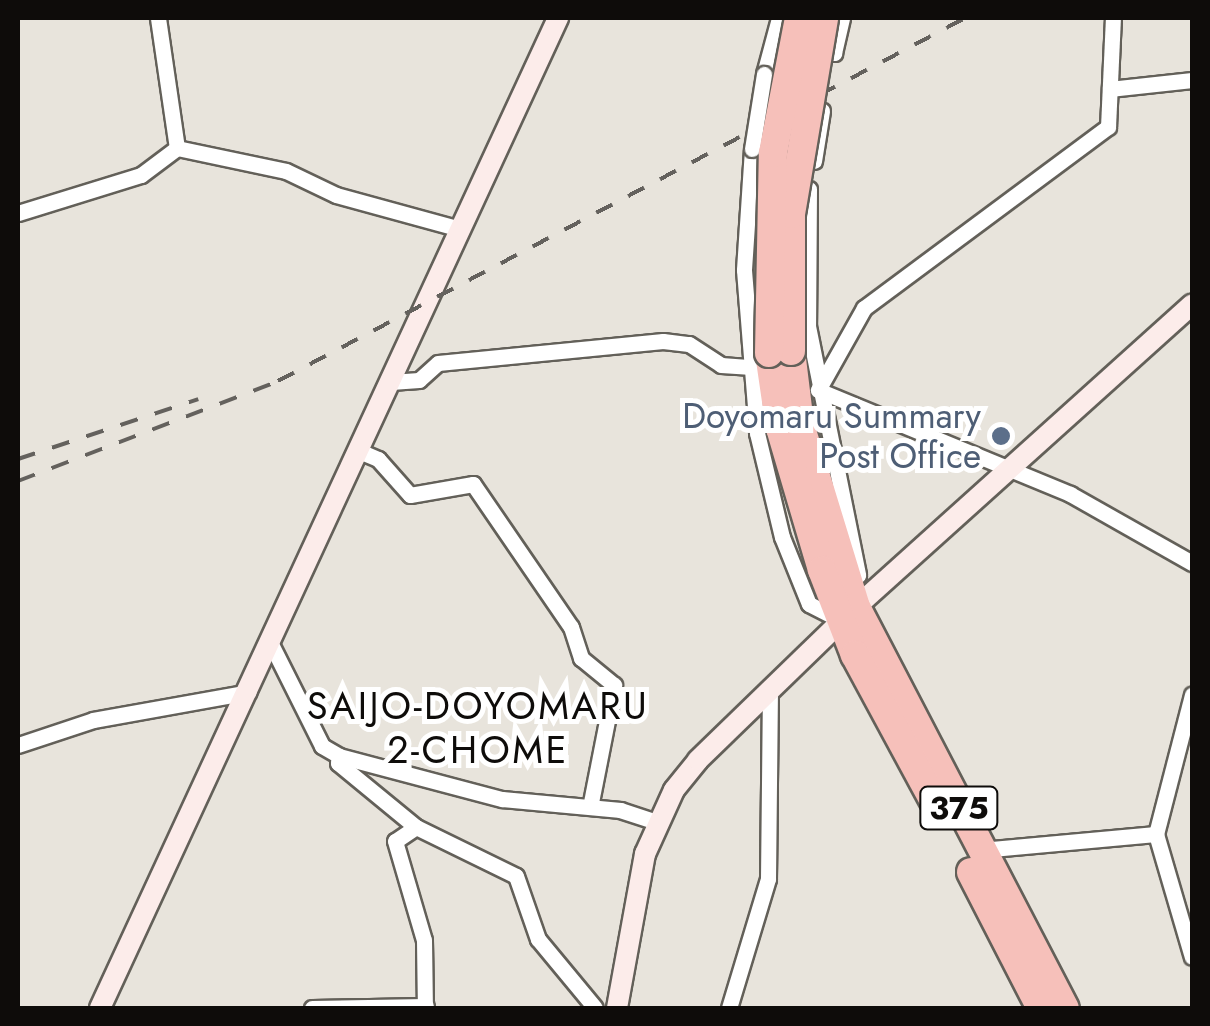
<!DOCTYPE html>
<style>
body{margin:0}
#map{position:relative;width:1210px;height:1026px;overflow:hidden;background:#e8e4dc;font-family:Jost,sans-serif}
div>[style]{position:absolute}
.roads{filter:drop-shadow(2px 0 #636059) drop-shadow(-2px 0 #636059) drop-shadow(0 2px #636059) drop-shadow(0 -2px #636059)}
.street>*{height:15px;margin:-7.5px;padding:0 7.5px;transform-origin:7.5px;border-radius:7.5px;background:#fff}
.secondary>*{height:20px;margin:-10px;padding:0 10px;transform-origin:10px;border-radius:10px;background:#fcecea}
.highway>*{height:28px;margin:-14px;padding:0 14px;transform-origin:14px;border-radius:14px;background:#f6c0ba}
.rail>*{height:4px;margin-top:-2px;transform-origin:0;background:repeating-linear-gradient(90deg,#64615d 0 18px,transparent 0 36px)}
.bridges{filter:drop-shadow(2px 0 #636059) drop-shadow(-2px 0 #636059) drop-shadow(0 2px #636059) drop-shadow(0 -2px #636059)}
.street-bridge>*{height:15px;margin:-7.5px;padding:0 7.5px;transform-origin:7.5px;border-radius:7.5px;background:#fff}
.highway-bridge>*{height:28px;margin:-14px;padding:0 14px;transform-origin:14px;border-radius:14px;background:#f6c0ba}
.dots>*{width:28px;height:28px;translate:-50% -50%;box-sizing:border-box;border:5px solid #fff;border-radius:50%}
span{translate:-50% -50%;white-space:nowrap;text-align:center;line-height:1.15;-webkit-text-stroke:10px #fff;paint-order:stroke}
.shield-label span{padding:2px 8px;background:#fff;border:2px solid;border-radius:8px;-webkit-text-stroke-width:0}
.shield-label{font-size:32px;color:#0e0c0a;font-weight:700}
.service-label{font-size:35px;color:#4e5e75}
.right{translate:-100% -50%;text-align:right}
.neighbourhood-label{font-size:38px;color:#0e0c0a;letter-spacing:2.5px}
.frame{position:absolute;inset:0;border:20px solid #0e0c0a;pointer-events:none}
</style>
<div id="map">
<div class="roads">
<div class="street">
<i style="left:158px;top:18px;width:131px;rotate:81.7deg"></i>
<i style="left:775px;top:39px;width:61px;rotate:13.3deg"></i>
<i style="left:834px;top:53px;width:36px;rotate:-77deg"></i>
<i style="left:764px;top:74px;width:58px;rotate:-75deg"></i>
<i style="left:1110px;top:89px;width:82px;rotate:-6.3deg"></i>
<i style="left:752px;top:149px;width:121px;rotate:93.8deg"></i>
<i style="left:744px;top:270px;width:164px;rotate:85.4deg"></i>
<i style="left:757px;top:433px;width:107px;rotate:76.5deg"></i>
<i style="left:782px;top:537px;width:72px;rotate:68.1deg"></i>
<i style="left:809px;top:604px;width:33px;rotate:27deg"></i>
<i style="left:814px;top:161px;width:51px;rotate:-80.9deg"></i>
<i style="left:809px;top:189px;width:137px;rotate:90.4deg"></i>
<i style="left:808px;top:326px;width:254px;rotate:78.6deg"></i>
<i style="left:18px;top:213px;width:129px;rotate:-17.2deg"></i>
<i style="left:141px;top:175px;width:45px;rotate:-36.9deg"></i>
<i style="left:177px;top:148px;width:111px;rotate:11.9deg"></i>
<i style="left:286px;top:171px;width:55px;rotate:25.6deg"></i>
<i style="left:336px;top:195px;width:125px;rotate:15.3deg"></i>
<i style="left:391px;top:382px;width:28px;rotate:-4deg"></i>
<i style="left:419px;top:380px;width:25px;rotate:-42deg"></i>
<i style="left:438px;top:363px;width:226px;rotate:-5.6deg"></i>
<i style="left:663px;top:341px;width:26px;rotate:7deg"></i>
<i style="left:689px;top:344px;width:38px;rotate:33deg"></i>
<i style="left:721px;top:365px;width:27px;rotate:4deg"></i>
<i style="left:818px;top:390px;width:94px;rotate:-60.7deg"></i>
<i style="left:864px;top:308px;width:304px;rotate:-36.6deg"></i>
<i style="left:1108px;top:127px;width:109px;rotate:-87.4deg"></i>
<i style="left:818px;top:390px;width:273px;rotate:22.4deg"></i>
<i style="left:1070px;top:494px;width:140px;rotate:29.5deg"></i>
<i style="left:359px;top:451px;width:21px;rotate:23deg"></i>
<i style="left:378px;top:459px;width:48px;rotate:48.4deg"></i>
<i style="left:410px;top:495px;width:64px;rotate:-9.9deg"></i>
<i style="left:473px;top:484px;width:173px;rotate:55.6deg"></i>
<i style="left:571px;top:627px;width:33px;rotate:72deg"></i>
<i style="left:581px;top:658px;width:43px;rotate:39.3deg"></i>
<i style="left:614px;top:685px;width:124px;rotate:101.1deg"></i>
<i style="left:271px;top:644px;width:114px;rotate:63.4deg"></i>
<i style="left:322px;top:746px;width:20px;rotate:30deg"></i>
<i style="left:339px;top:756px;width:169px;rotate:14.8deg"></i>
<i style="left:502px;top:799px;width:119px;rotate:5.3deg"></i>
<i style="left:620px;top:810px;width:39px;rotate:18deg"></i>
<i style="left:18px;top:745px;width:79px;rotate:-18.4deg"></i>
<i style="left:93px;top:720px;width:158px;rotate:-10.2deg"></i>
<i style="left:339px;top:756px;width:7px;rotate:98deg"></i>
<i style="left:338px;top:763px;width:101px;rotate:39.4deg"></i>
<i style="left:416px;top:827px;width:111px;rotate:26.1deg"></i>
<i style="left:516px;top:876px;width:67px;rotate:70.8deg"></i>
<i style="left:538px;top:939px;width:89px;rotate:50.4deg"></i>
<i style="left:416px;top:827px;width:25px;rotate:146deg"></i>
<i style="left:395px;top:841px;width:103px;rotate:73.7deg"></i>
<i style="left:424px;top:940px;width:68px;rotate:89.2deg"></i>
<i style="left:1156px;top:834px;width:128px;rotate:73.7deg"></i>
<i style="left:980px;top:850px;width:177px;rotate:-5.2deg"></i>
<i style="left:1156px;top:834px;width:144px;rotate:-75.5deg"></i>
<i style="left:312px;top:1008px;width:114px;rotate:-1deg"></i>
<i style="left:729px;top:1008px;width:135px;rotate:-73.2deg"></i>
<i style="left:768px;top:879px;width:192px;rotate:-89.4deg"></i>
</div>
<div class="secondary">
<i style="left:100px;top:1008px;width:1091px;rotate:-65.17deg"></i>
<i style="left:617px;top:1008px;width:157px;rotate:-79.7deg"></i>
<i style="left:645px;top:854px;width:70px;rotate:-65.6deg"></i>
<i style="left:674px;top:790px;width:38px;rotate:-51deg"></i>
<i style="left:698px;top:760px;width:220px;rotate:-44.1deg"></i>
<i style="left:856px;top:607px;width:452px;rotate:-42deg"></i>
</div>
<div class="highway">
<i style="left:791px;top:351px;width:74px;rotate:83deg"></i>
<i style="left:800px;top:424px;width:191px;rotate:73deg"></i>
<i style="left:856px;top:607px;width:452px;rotate:62.5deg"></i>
<i style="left:769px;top:353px;width:76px;rotate:81.7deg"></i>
<i style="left:780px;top:428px;width:148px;rotate:73.5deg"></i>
<i style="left:822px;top:570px;width:91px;rotate:68.8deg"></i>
<i style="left:855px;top:655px;width:168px;rotate:61.6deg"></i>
<i style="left:971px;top:872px;width:153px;rotate:62.8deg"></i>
</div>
</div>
<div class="rail">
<i style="left:18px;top:459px;width:190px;rotate:-18.4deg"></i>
<i style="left:18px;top:481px;width:279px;rotate:-21deg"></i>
<i style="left:278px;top:381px;width:777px;rotate:-27.85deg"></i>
</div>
<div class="bridges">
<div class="street-bridge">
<i style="left:752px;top:149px;width:76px;rotate:-80.9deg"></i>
</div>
<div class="highway-bridge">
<i style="left:791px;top:351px;width:137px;rotate:-90deg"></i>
<i style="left:791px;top:214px;width:199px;rotate:-80.4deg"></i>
<i style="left:769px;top:353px;width:200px;rotate:-88.9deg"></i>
<i style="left:773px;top:153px;width:137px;rotate:-79.1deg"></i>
</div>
</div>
<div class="dots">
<i style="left:1001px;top:436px;background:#5c6f8a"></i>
</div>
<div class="shield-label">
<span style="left:959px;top:808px">375</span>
</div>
<div class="service-label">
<span class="right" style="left:981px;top:436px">Doyomaru Summary<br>Post Office</span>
</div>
<div class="neighbourhood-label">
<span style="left:478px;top:728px">SAIJO-DOYOMARU<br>2-CHOME</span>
</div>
<div class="frame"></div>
</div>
